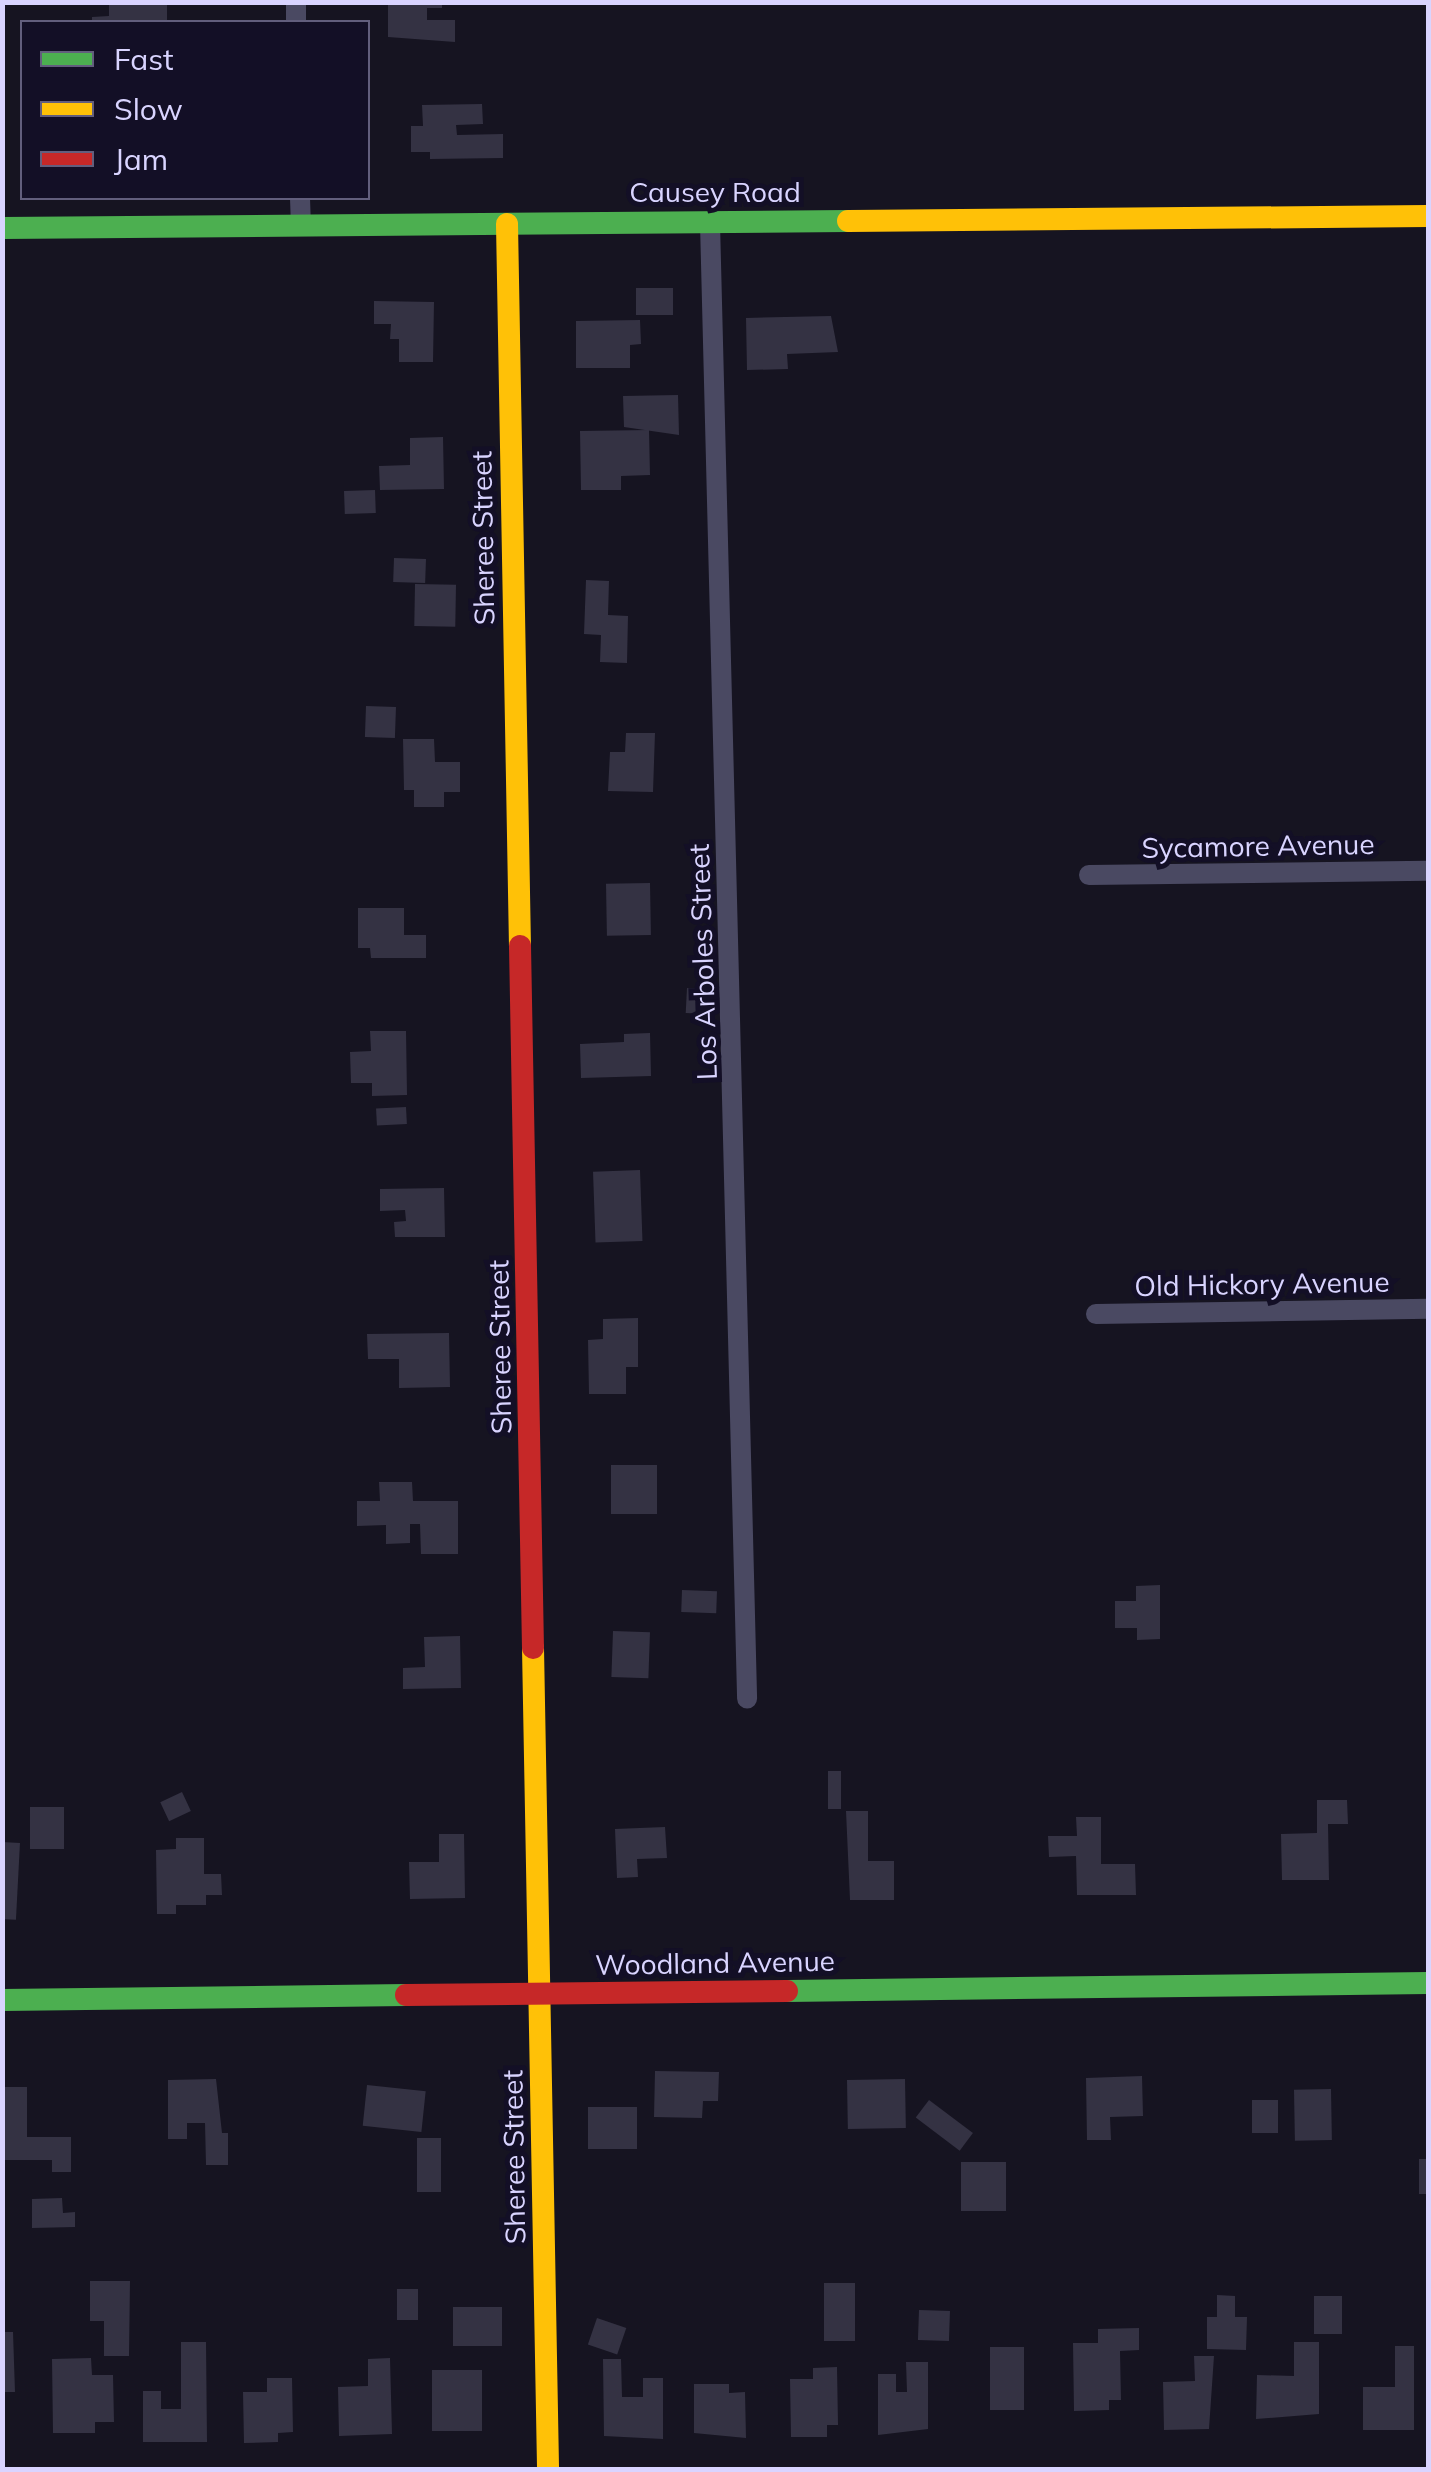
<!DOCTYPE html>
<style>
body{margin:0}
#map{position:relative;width:1431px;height:2472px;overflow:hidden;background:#161421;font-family:Mulish,sans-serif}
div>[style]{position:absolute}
.building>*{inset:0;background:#343243;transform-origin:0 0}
.street>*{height:20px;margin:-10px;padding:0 10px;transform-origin:10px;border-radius:10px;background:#4a4962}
.fast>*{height:22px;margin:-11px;padding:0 11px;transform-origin:11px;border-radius:11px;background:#4caf50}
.slow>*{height:22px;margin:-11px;padding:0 11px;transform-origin:11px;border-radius:11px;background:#ffc107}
.jam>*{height:22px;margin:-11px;padding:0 11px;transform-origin:11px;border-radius:11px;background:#c62828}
span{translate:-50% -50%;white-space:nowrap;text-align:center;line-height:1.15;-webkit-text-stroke:10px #130f26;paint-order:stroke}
.street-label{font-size:28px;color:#d9d4ff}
.frame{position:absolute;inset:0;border:5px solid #d9d4ff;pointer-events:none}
.legend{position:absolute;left:20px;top:20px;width:350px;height:180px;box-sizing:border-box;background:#130f26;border:2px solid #625e7d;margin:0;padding:12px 18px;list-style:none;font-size:30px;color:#d9d4ff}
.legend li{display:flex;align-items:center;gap:20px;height:50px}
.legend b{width:50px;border:2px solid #625e7d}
</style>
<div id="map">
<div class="building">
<i style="clip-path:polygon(109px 2px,167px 2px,167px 22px,92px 22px,92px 17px,109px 16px)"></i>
<i style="clip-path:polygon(388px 2px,442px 2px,442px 8px,427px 8px,427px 20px,455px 20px,455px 42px,388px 37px)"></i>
<i style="clip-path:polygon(482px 104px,483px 124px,456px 125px,457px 135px,503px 134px,503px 158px,430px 159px,430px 152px,411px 152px,411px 126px,423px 126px,422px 105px)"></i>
<i style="left:673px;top:288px;width:27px;height:37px;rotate:90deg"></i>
<i style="clip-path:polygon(374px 301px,434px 302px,433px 362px,399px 362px,399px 339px,390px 339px,391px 324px,374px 324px)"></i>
<i style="clip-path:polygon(831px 316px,838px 352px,787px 354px,788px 369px,747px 370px,746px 318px)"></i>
<i style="clip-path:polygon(640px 320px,641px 344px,630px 345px,630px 368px,576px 368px,576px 321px)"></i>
<i style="clip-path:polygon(678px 395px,679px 435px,624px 427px,623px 396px)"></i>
<i style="clip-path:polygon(649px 430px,650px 475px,621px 476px,621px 490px,581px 490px,580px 431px)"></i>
<i style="clip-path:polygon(443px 437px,444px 489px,380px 490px,379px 466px,410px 465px,410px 438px)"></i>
<i style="left:375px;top:490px;width:23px;height:31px;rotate:88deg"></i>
<i style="left:394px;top:558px;width:32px;height:24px;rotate:2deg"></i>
<i style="clip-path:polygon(586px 580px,609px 581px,608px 615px,628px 616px,627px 663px,600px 662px,601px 635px,584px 634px)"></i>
<i style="left:415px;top:584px;width:41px;height:42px;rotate:1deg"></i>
<i style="left:366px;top:706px;width:30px;height:31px;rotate:2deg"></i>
<i style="clip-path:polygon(626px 733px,655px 733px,653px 792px,608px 791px,610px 752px,625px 752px)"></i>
<i style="clip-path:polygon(403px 739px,434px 739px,435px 762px,460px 762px,460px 792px,444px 792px,444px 807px,414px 807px,414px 790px,404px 790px)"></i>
<i style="left:650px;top:883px;width:52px;height:44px;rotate:89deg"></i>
<i style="clip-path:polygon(358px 908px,404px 908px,404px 935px,426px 935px,426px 958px,371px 958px,370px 948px,358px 948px)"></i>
<i style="left:687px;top:988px;width:21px;height:25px;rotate:3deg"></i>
<i style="clip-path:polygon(370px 1031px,406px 1031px,407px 1095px,372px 1096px,372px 1083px,351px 1083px,350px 1052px,371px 1051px)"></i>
<i style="clip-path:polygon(650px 1033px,651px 1076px,581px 1078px,580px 1044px,624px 1042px,624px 1034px)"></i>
<i style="left:406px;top:1107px;width:17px;height:30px;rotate:87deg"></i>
<i style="left:640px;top:1170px;width:71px;height:47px;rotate:88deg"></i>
<i style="clip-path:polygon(444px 1188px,445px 1237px,395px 1237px,394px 1222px,406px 1221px,405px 1210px,380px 1211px,380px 1189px)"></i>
<i style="clip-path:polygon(638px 1318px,638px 1367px,626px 1367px,626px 1394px,589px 1394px,588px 1340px,603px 1339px,603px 1319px)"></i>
<i style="clip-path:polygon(449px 1333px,450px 1387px,399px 1388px,399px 1359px,368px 1359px,367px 1334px)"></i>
<i style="left:611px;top:1465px;width:46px;height:49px"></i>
<i style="clip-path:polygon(379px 1482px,412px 1482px,413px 1501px,458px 1501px,458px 1554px,421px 1554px,420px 1524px,410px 1524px,410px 1543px,386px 1544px,386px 1525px,357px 1526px,357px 1501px,380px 1501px)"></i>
<i style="clip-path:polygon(1160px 1585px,1160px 1639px,1137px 1640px,1137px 1628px,1115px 1628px,1115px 1601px,1136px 1601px,1136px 1586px)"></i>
<i style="left:682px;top:1590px;width:35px;height:22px;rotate:2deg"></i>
<i style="left:613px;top:1631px;width:37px;height:46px;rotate:2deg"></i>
<i style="clip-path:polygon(460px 1636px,461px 1688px,403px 1689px,403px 1668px,425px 1667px,424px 1637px)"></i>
<i style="left:828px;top:1771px;width:13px;height:38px"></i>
<i style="left:182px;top:1792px;width:21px;height:24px;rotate:65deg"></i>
<i style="clip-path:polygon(1317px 1800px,1347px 1800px,1348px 1824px,1328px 1824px,1329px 1880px,1282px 1880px,1281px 1834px,1317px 1833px)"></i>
<i style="left:30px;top:1807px;width:34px;height:42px"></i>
<i style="clip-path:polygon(846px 1811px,868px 1811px,868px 1861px,894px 1861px,894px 1900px,850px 1900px)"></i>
<i style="clip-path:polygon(1076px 1817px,1101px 1817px,1101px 1864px,1135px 1864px,1136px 1895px,1077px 1895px,1076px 1856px,1049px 1857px,1048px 1836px,1077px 1836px)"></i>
<i style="clip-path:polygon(665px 1827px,667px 1858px,637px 1859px,638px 1877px,617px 1878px,615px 1829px)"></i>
<i style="clip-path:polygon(439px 1834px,464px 1834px,465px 1898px,410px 1899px,409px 1862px,439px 1862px)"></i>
<i style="clip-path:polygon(176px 1838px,204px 1838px,204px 1874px,221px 1874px,222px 1895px,206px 1895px,206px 1905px,176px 1905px,176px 1914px,157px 1914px,156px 1850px,176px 1849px)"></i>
<i style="left:2px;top:1842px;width:18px;height:77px;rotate:3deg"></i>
<i style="clip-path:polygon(655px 2071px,719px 2072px,718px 2101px,703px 2101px,702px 2118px,654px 2117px)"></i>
<i style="clip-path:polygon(1142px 2076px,1143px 2116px,1110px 2117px,1111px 2140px,1087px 2140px,1086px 2078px)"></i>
<i style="clip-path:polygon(216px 2079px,222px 2133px,228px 2133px,228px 2165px,206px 2165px,205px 2123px,187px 2123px,187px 2139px,168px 2139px,168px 2080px)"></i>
<i style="left:905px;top:2079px;width:49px;height:58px;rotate:89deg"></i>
<i style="left:367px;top:2085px;width:59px;height:41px;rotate:6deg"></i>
<i style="clip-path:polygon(2px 2087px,27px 2087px,27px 2137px,71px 2137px,71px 2172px,52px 2172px,52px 2160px,2px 2160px)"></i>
<i style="left:1331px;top:2089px;width:51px;height:37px;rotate:89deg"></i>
<i style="left:929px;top:2100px;width:55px;height:22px;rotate:37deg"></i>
<i style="left:1252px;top:2100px;width:26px;height:33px"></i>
<i style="left:637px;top:2107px;width:42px;height:49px;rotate:90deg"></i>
<i style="left:417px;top:2138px;width:24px;height:54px"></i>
<i style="left:1419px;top:2159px;width:9px;height:35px"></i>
<i style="left:1006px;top:2162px;width:49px;height:45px;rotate:90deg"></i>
<i style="clip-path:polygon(62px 2198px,63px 2213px,75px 2212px,75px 2227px,32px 2228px,32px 2199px)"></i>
<i style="clip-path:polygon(90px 2281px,130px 2281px,129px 2356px,104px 2356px,104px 2321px,90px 2321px)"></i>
<i style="left:824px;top:2283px;width:31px;height:58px"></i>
<i style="left:397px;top:2289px;width:21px;height:31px"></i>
<i style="clip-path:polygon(1217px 2295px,1235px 2296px,1235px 2317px,1247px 2317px,1246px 2350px,1207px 2349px,1207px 2317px,1217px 2317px)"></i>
<i style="left:1314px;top:2296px;width:28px;height:38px"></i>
<i style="left:502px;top:2307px;width:39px;height:49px;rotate:90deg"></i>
<i style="left:919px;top:2310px;width:31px;height:30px;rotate:2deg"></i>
<i style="left:597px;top:2318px;width:31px;height:28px;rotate:19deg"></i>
<i style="clip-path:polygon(1139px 2328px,1139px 2350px,1120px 2351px,1121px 2400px,1109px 2400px,1109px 2410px,1074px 2411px,1073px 2343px,1098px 2343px,1098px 2329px)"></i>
<i style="clip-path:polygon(2px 2332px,13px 2332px,15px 2392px,2px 2392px)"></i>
<i style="clip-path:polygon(181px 2342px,206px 2342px,207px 2442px,143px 2442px,143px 2391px,161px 2391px,161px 2409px,181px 2409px)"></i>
<i style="clip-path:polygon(1294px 2342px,1319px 2342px,1319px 2414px,1256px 2419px,1257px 2375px,1294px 2376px)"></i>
<i style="clip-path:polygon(1395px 2346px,1414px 2346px,1414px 2430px,1363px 2430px,1363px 2387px,1395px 2387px)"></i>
<i style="left:990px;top:2347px;width:34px;height:63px"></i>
<i style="clip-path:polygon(1194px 2356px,1214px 2356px,1209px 2429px,1164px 2430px,1163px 2382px,1195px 2381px)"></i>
<i style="clip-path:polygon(91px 2358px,92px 2375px,113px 2375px,114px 2422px,95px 2422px,95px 2433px,53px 2433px,52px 2359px)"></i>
<i style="clip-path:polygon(390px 2358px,392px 2434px,339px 2436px,338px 2387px,368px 2386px,368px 2359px)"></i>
<i style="clip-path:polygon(603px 2359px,621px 2359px,622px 2397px,643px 2397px,643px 2378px,663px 2378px,663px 2439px,604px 2436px)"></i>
<i style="clip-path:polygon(906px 2362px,928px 2362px,928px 2429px,878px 2435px,878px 2374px,896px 2374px,896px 2392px,907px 2392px)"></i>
<i style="clip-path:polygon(837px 2367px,838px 2425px,827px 2425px,827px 2437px,791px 2437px,790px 2379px,813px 2379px,813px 2368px)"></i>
<i style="left:432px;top:2370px;width:50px;height:61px"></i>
<i style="clip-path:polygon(267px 2378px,292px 2378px,293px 2432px,278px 2433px,278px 2442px,244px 2443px,243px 2392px,267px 2392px)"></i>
<i style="clip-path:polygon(694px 2384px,729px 2384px,729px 2393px,745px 2392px,746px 2438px,694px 2433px)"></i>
</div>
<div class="street">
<i style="left:296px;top:2px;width:20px;rotate:90deg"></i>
<i style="left:300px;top:198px;width:28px;rotate:88deg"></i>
<i style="left:710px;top:223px;width:1476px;rotate:88.56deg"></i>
<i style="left:1089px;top:875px;width:339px;rotate:-0.7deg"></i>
<i style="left:1096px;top:1314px;width:332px;rotate:-0.9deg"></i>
</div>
<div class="fast">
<i style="left:2px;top:228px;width:846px;rotate:-0.47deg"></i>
<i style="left:787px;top:1991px;width:641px;rotate:-0.72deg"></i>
<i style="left:2px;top:2000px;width:404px;rotate:-0.7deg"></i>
</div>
<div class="slow">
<i style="left:848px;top:221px;width:580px;rotate:-0.49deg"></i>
<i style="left:507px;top:224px;width:722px;rotate:88.97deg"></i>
<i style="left:533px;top:1648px;width:822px;rotate:88.95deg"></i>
</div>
<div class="jam">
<i style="left:520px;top:946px;width:702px;rotate:88.94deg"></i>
<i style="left:406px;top:1995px;width:381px;rotate:-0.6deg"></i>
</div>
<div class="street-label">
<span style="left:715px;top:192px">Causey Road</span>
<span style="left:483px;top:538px;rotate:-91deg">Sheree Street</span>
<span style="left:1258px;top:846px;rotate:-1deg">Sycamore Avenue</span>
<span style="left:703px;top:962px;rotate:-92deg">Los Arboles Street</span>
<span style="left:1262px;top:1284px;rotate:-1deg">Old Hickory Avenue</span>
<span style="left:500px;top:1347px;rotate:-91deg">Sheree Street</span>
<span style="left:715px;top:1963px;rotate:-1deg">Woodland Avenue</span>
<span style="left:514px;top:2157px;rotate:-91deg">Sheree Street</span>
</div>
<div class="frame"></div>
<ul class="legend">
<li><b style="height:12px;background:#4caf50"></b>Fast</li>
<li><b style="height:12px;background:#ffc107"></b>Slow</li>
<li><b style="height:12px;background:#c62828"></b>Jam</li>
</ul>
</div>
